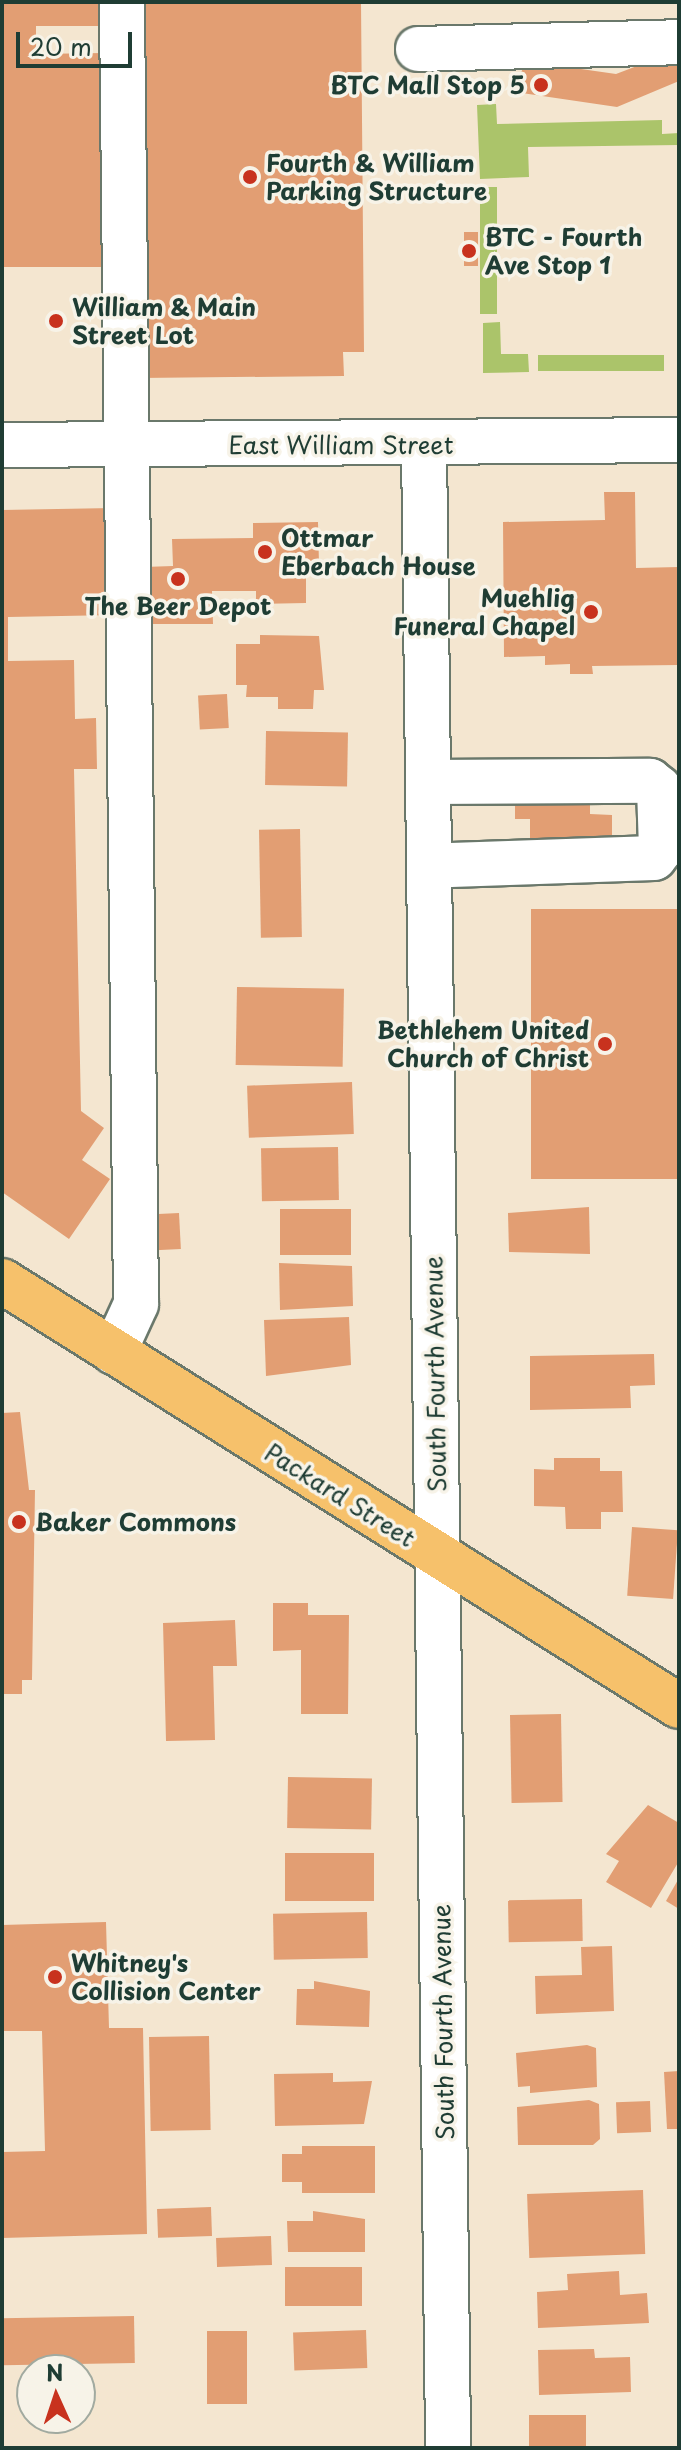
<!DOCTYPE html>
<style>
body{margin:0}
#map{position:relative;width:681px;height:2450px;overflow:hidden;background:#f4e6d0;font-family:"Playpen Sans",sans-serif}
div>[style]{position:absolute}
.green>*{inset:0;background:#abc46a;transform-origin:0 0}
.building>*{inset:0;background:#e29e73;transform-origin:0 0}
.roads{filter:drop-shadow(2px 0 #6a786b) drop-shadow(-2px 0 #6a786b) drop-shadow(0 2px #6a786b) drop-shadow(0 -2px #6a786b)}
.minor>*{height:44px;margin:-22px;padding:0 22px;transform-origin:22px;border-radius:22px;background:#fff}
.major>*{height:44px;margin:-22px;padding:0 22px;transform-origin:22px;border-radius:22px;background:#f6c16b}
.dots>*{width:22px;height:22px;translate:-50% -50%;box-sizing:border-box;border:4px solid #f7f3e8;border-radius:50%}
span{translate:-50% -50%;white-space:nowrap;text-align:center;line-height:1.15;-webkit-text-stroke:7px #f7f3e8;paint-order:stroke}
.poi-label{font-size:24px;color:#1f3d34;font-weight:700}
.right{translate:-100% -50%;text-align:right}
.left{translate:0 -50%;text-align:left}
.street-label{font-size:24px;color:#1f3d34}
.frame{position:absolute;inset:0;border:4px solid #1f3d34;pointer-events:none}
.north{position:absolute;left:16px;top:2354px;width:80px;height:80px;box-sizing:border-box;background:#f7f3e8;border:2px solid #a1aaa0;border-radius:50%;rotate:357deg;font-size:22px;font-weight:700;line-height:32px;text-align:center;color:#1f3d34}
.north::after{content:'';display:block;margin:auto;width:28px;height:36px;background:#c8321e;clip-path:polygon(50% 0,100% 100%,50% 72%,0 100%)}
.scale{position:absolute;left:16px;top:32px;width:116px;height:36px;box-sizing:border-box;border:4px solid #1f3d34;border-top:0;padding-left:10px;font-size:24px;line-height:28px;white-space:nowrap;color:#1f3d34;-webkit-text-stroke:6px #f7f3e8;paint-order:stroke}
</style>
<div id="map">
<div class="green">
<i style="clip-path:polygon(496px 104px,497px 124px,662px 120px,662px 134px,679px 133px,679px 145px,528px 147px,529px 177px,480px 179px,477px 105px)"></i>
<i style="left:480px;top:187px;width:17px;height:127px"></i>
<i style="clip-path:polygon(500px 322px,501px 354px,528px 354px,529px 372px,483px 373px,483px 323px)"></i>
<i style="left:664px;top:355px;width:16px;height:126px;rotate:90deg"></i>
</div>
<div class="building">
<i style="clip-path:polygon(2px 2px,110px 2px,110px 26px,36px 26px,36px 54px,105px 53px,111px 267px,2px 267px)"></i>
<i style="clip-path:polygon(136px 2px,361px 2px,364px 352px,343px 352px,344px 376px,139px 378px)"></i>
<i style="clip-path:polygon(679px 50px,679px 81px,617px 107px,515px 92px,525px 61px,616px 74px)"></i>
<i style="left:464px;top:232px;width:14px;height:34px"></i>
<i style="clip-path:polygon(604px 492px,635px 492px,636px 568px,679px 567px,679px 665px,592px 666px,593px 674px,570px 674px,570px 664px,545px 665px,545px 656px,504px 657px,503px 522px,605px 520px)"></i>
<i style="clip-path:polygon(113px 508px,115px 615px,8px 617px,8px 661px,74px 660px,75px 719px,96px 718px,97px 769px,74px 769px,81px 1111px,104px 1128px,82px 1160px,110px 1179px,69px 1239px,2px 1192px,2px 510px)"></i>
<i style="clip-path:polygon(318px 522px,319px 565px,306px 565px,306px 603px,256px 604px,256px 591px,212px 591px,213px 624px,146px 624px,144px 567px,173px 566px,172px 539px,253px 538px,253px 523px)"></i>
<i style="clip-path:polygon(260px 635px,319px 636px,324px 690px,314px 690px,313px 709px,278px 709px,278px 697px,246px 697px,247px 685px,236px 685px,236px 644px,260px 644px)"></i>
<i style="left:227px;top:694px;width:34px;height:29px;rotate:87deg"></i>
<i style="left:266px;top:731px;width:82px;height:54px;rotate:1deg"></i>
<i style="clip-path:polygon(515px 788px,590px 788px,590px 814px,612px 815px,612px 845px,530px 845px,530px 819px,515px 819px)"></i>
<i style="left:300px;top:829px;width:108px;height:41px;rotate:89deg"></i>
<i style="left:531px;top:909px;width:148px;height:270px"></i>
<i style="left:237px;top:987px;width:107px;height:78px;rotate:1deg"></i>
<i style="left:352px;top:1082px;width:52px;height:105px;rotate:88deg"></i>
<i style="left:338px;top:1147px;width:53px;height:77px;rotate:89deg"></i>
<i style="clip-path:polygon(589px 1207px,590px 1254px,509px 1252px,508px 1213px)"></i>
<i style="left:351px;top:1209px;width:46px;height:71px;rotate:90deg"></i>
<i style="left:179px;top:1213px;width:36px;height:31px;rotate:87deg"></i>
<i style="clip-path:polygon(279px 1263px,352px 1266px,353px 1306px,280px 1310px)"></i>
<i style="clip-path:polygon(349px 1317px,351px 1365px,266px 1376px,264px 1320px)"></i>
<i style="clip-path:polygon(654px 1354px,655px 1385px,630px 1386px,631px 1408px,530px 1410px,530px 1356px)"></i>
<i style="clip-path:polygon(20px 1412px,29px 1490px,35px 1490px,32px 1680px,22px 1680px,22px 1694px,2px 1694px,2px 1413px)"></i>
<i style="clip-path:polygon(554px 1458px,600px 1458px,600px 1471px,622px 1471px,623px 1512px,601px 1512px,601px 1529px,566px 1529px,565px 1507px,534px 1506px,534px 1469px,554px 1470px)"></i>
<i style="left:632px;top:1527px;width:46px;height:69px;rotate:4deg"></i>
<i style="clip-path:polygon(273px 1603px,308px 1603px,308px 1615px,349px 1615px,348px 1714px,301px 1714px,301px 1650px,273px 1651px)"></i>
<i style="clip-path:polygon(235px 1620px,237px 1666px,213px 1666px,215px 1740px,166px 1741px,163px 1623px)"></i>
<i style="left:561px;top:1714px;width:88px;height:51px;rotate:89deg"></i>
<i style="left:288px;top:1777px;width:84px;height:51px;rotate:1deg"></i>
<i style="clip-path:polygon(648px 1805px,679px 1823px,679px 1861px,651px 1908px,606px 1882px,619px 1861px,606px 1854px)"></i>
<i style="left:374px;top:1853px;width:48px;height:89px;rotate:90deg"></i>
<i style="clip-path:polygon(679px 1878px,679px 1909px,666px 1901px)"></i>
<i style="left:582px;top:1899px;width:42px;height:74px;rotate:89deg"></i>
<i style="left:367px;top:1912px;width:46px;height:94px;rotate:89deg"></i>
<i style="clip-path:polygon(106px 1922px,109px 2028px,143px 2028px,147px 2234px,2px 2238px,2px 2152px,45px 2151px,42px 2031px,2px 2031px,2px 1925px)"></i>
<i style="clip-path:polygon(612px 1946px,614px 2011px,536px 2014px,535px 1976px,582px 1975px,581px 1947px)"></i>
<i style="clip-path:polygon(314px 1981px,370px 1991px,369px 2027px,296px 2025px,297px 1989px,314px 1989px)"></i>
<i style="left:209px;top:2036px;width:94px;height:60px;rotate:89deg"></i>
<i style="clip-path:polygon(587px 2045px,596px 2048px,597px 2087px,530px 2093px,530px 2086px,518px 2087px,516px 2053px)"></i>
<i style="clip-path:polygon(679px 2071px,679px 2129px,667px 2129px,664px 2072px)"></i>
<i style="clip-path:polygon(333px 2073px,333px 2082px,372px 2081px,364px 2124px,275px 2126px,274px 2074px)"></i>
<i style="clip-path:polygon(589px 2100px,599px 2104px,600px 2139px,593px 2145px,518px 2145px,517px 2107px)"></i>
<i style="left:650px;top:2101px;width:31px;height:34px;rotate:88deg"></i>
<i style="clip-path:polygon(302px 2146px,375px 2146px,375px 2193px,302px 2193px,302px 2182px,282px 2182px,282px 2154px,302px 2154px)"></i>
<i style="left:643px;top:2190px;width:64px;height:116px;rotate:88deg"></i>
<i style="left:211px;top:2207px;width:29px;height:54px;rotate:88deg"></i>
<i style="clip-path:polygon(313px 2211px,365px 2219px,365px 2252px,288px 2252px,287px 2221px,313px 2221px)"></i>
<i style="left:271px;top:2236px;width:29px;height:55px;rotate:88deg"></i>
<i style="left:285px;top:2267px;width:77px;height:39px"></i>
<i style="clip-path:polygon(619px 2271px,620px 2295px,647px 2293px,649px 2323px,538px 2328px,537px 2292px,568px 2290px,567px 2274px)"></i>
<i style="left:134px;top:2316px;width:47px;height:132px;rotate:89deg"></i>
<i style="left:366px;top:2330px;width:38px;height:73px;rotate:88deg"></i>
<i style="left:207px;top:2331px;width:40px;height:73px"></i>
<i style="clip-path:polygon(594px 2349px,595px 2358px,630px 2357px,631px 2392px,539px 2395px,538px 2350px)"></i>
<i style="left:529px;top:2415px;width:57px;height:33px"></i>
</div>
<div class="roads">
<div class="minor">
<i style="left:418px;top:49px;width:261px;rotate:-1.5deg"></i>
<i style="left:2px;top:445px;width:677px;rotate:-0.42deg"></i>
<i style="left:424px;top:445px;width:2003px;rotate:89.31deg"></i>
<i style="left:428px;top:782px;width:222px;rotate:-0.3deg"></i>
<i style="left:650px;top:781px;width:11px;rotate:38deg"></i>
<i style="left:659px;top:788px;width:61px;rotate:88.1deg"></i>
<i style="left:661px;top:849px;width:11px;rotate:128deg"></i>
<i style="left:654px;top:858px;width:225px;rotate:178deg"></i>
<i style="left:114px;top:1352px;width:53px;rotate:-65.4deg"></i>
<i style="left:136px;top:1304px;width:1302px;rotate:-90.62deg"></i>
</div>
<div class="major">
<i style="left:2px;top:1281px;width:799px;rotate:32.12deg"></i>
</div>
</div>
<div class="dots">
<i style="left:541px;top:85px;background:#c8321e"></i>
<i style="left:250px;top:177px;background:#c8321e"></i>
<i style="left:469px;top:251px;background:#c8321e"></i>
<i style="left:56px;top:321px;background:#c8321e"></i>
<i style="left:265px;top:552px;background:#c8321e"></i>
<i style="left:178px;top:579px;background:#c8321e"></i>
<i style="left:591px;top:612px;background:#c8321e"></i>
<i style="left:605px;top:1044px;background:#c8321e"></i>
<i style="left:19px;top:1522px;background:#c8321e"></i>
<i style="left:55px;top:1977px;background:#c8321e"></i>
</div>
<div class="poi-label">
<span class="right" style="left:525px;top:85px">BTC Mall Stop 5</span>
<span class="left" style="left:266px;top:177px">Fourth &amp; William<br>Parking Structure</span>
<span class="left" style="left:485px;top:251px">BTC - Fourth<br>Ave Stop 1</span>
<span class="left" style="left:72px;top:321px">William &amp; Main<br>Street Lot</span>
<span class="left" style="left:281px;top:552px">Ottmar<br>Eberbach House</span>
<span class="right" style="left:575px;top:612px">Muehlig<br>Funeral Chapel</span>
<span style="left:178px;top:606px">The Beer Depot</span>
<span class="right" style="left:589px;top:1044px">Bethlehem United<br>Church of Christ</span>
<span class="left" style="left:35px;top:1522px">Baker Commons</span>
<span class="left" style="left:71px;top:1977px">Whitney's<br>Collision Center</span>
</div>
<div class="street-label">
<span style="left:341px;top:445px">East William Street</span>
<span style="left:435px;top:1374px;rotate:-91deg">South Fourth Avenue</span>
<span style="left:340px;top:1495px;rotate:32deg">Packard Street</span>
<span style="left:443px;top:2022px;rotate:-91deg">South Fourth Avenue</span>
</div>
<div class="frame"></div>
<div class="north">N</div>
<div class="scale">20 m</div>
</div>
